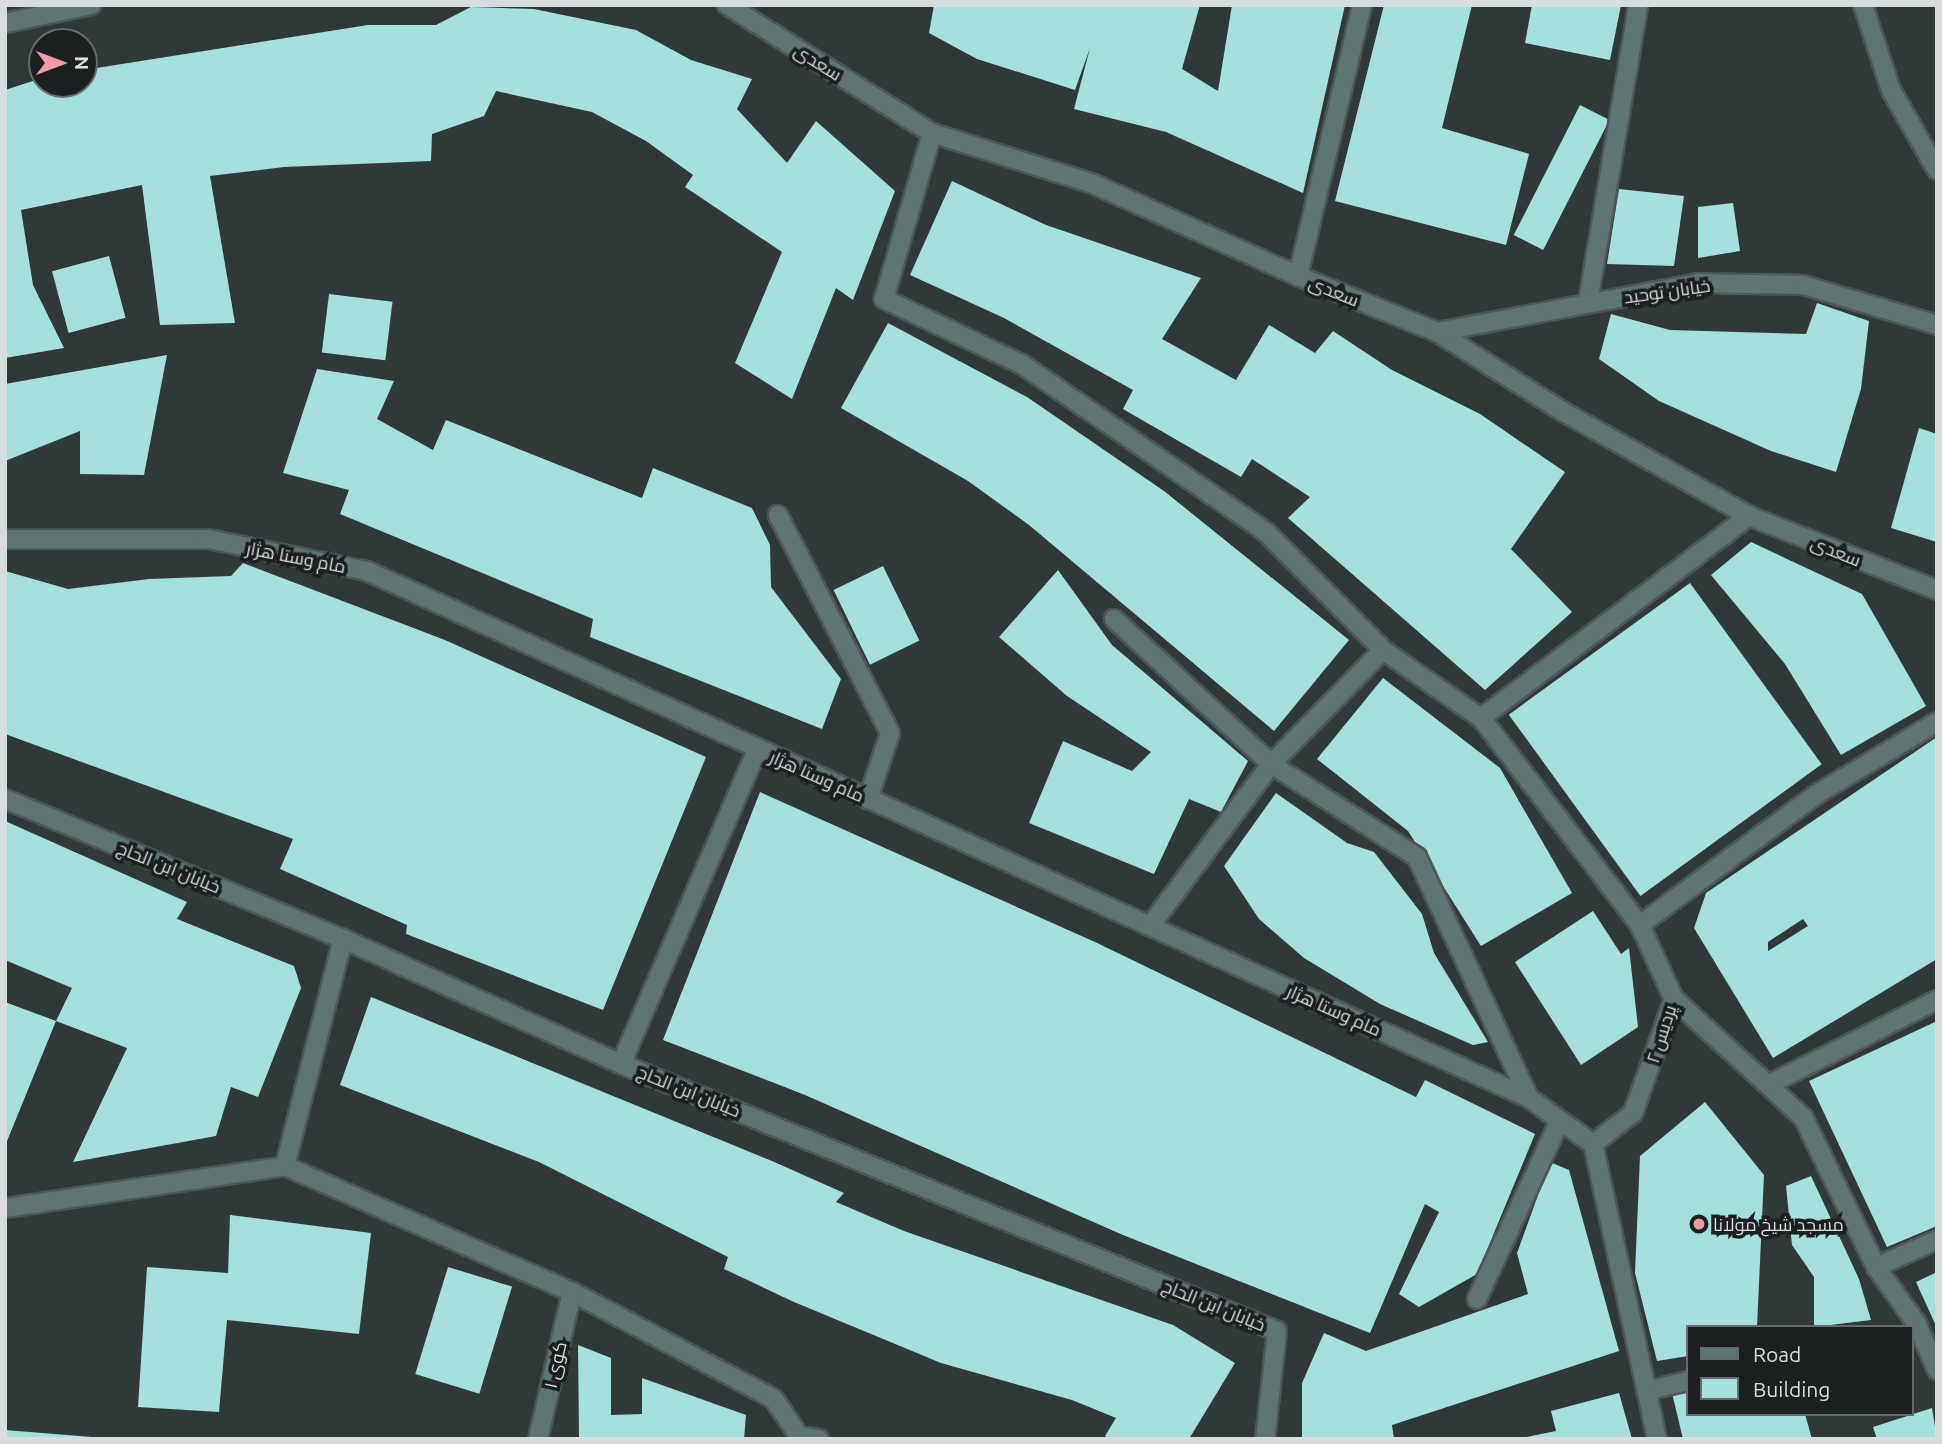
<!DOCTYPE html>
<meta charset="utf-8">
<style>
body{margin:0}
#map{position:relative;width:1942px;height:1444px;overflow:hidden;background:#303938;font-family:Ubuntu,Cairo,sans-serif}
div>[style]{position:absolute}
.building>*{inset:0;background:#a5e0dd;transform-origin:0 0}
.roads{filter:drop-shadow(2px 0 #4e5756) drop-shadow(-2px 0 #4e5756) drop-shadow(0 2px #4e5756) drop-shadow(0 -2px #4e5756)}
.minor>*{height:18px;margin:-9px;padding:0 9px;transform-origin:9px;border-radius:9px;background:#5e7573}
.dots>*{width:19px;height:19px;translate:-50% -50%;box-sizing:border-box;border:4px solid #1b1f1f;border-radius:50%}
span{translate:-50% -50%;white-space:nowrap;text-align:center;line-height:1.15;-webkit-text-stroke:7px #1b1f1f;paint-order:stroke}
.street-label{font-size:18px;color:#d8dede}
.poi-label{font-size:18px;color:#d8dede}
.left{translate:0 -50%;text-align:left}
.frame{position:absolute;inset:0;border:7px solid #d8dede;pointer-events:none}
.legend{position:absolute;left:1686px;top:1325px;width:228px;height:91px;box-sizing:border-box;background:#1b1f1f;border:2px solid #676b6b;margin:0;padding:9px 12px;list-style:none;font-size:21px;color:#d8dede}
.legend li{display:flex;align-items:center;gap:14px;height:35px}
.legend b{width:35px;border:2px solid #676b6b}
.north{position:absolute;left:28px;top:28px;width:70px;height:70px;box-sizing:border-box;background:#1b1f1f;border:2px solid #676b6b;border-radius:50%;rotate:90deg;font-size:19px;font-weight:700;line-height:28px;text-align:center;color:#d8dede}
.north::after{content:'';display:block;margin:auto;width:24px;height:32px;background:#f49aa6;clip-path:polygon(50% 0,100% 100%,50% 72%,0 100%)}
</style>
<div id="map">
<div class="building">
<i style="clip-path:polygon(934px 5px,1200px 5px,1182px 69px,1218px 91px,1232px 5px,1345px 5px,1303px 193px,1166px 132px,1074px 109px,1090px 48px,1075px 90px,977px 59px,929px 33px)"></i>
<i style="clip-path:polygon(1384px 5px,1472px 5px,1442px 128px,1529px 154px,1506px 245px,1335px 201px)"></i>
<i style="clip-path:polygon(1532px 5px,1621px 5px,1610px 60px,1525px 43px)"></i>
<i style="clip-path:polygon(471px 7px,534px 9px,636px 30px,691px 60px,752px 79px,737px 109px,787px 163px,816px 121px,895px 191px,853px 300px,836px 288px,792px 399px,735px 363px,782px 252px,685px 187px,693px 175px,646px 141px,592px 112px,496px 91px,484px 116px,432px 134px,431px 161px,284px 167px,210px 176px,235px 323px,160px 325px,142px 185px,21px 210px,33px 285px,64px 348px,5px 358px,5px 90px,42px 78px,42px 84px,84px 84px,84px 70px,368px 25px,436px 25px)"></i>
<i style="left:1580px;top:105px;width:33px;height:146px;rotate:27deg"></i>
<i style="clip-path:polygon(952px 181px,1046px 225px,1201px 278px,1162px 339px,1236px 380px,1269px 325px,1315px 353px,1333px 331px,1392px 370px,1480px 414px,1565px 472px,1511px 549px,1572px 612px,1485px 690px,1288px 518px,1310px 497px,1252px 459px,1241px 477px,1123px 409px,1133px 390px,1004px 318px,910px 275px)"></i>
<i style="clip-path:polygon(1619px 189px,1684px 196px,1674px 266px,1607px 264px)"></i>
<i style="clip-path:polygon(1733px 203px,1740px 251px,1698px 258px,1698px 207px)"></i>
<i style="left:109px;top:256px;width:64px;height:59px;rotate:75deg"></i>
<i style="left:329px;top:294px;width:64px;height:59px;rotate:7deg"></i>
<i style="clip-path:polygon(1817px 303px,1869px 321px,1861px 389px,1836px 472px,1771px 451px,1659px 401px,1599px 359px,1611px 314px,1670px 330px,1806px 334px)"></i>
<i style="clip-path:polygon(888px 323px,1027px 397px,1164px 491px,1349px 640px,1274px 731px,1029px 525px,968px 481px,841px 408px)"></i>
<i style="clip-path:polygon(167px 355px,144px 475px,80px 474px,80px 431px,5px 461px,5px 384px)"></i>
<i style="clip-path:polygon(317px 369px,394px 381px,377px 419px,433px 450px,446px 420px,642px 498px,653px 468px,752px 508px,770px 545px,771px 587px,841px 679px,822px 729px,590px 637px,593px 619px,340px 514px,349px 490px,283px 473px)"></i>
<i style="clip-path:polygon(1919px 428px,1937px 434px,1937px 542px,1891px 528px)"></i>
<i style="clip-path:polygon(1751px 542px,1862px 594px,1926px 706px,1841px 755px,1785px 664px,1711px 575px)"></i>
<i style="clip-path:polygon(243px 563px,445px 640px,706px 757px,603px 1010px,406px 934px,407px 925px,280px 869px,293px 839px,5px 734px,5px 571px,68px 589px,149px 579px,231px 576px)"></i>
<i style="left:883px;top:566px;width:83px;height:55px;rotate:64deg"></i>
<i style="clip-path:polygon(1058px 570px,1112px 645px,1248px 761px,1221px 812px,1189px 799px,1154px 874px,1029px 823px,1063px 741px,1132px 771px,1151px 752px,1067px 696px,999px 637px)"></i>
<i style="left:1690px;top:583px;width:224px;height:224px;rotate:54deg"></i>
<i style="clip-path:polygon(1383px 678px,1500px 768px,1572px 893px,1481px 946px,1408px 831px,1317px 759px)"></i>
<i style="clip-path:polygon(evenodd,1937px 737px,1937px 959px,1773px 1058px,1694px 928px,1706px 893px,1937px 737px,1803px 919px,1808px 926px,1768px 951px,1768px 942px,1803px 919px)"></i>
<i style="clip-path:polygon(760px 792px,1095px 942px,1416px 1097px,1425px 1080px,1535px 1134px,1477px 1274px,1419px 1307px,1399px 1294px,1439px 1212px,1425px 1204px,1370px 1333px,1123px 1235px,805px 1095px,663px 1040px)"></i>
<i style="clip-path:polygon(1276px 793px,1347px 843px,1374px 852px,1422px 914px,1434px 953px,1488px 1042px,1473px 1045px,1380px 1004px,1304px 958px,1259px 919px,1224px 866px)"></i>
<i style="clip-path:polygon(5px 821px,187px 902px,177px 919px,294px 966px,301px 988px,258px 1097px,231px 1087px,216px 1136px,73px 1162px,127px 1048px,56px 1021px,5px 1146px,5px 1002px,56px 1021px,72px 988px,5px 960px)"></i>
<i style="clip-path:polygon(1593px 911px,1621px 954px,1629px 948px,1638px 1027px,1581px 1065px,1515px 962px)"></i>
<i style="clip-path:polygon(371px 997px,772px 1161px,844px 1193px,836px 1202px,904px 1231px,1173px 1325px,1235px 1363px,1189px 1439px,1109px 1439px,1105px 1436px,1116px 1418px,1072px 1400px,941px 1363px,794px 1302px,724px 1269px,728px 1257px,539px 1162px,340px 1085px)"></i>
<i style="clip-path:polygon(1937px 1021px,1937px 1226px,1887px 1247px,1809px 1081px)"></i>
<i style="clip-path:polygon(1705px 1102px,1764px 1175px,1757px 1327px,1688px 1327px,1688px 1356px,1657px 1361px,1635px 1273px,1640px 1156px)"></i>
<i style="clip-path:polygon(1550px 1162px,1569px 1170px,1619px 1351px,1392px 1425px,1394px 1439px,1302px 1439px,1302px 1383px,1324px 1333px,1366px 1351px,1528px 1294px,1517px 1253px)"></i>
<i style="clip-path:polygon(1811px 1176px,1859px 1279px,1871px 1320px,1814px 1327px,1814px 1277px,1792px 1245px,1786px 1186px)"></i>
<i style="clip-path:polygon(230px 1215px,371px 1233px,359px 1334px,227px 1320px,219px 1412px,138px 1407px,147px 1267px,228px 1273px)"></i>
<i style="left:448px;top:1267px;width:67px;height:112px;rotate:17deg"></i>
<i style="clip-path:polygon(1937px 1272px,1937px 1328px,1916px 1282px)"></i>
<i style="clip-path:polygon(578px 1345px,611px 1358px,611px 1415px,642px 1414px,642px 1378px,746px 1415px,744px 1439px,579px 1439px)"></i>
<i style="clip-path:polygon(1688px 1389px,1688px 1414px,1805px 1414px,1812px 1439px,1683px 1439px,1672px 1393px)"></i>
<i style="clip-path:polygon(1619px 1393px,1632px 1439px,1516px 1439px,1556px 1431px,1551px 1411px)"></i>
<i style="clip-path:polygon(1932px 1408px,1937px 1439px,1877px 1439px,1873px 1427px)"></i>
<i style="clip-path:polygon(5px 1430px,92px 1437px,92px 1439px,5px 1439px)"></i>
</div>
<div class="roads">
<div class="minor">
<i style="left:727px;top:5px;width:242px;rotate:32deg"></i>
<i style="left:932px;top:133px;width:167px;rotate:17.5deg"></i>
<i style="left:1091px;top:183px;width:227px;rotate:24.2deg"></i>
<i style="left:1298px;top:276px;width:150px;rotate:21.9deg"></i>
<i style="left:1437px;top:332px;width:148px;rotate:32.3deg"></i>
<i style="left:1562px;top:411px;width:214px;rotate:29.3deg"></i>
<i style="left:1749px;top:516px;width:202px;rotate:21.5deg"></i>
<i style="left:1863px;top:5px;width:89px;rotate:71.8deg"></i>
<i style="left:1891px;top:90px;width:92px;rotate:60.1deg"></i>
<i style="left:5px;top:23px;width:88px;rotate:-11.8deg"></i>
<i style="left:932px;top:133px;width:173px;rotate:106.1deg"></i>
<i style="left:884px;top:299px;width:154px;rotate:25.4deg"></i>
<i style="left:1023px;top:365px;width:296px;rotate:34.5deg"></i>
<i style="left:1267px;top:533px;width:165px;rotate:45.2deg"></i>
<i style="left:1383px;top:650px;width:119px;rotate:34.8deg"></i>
<i style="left:1298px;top:276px;width:278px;rotate:-76.7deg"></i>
<i style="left:1588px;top:302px;width:301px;rotate:-80.4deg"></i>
<i style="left:1437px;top:332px;width:266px;rotate:-10.6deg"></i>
<i style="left:1698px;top:283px;width:105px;rotate:1.1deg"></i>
<i style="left:1803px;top:285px;width:140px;rotate:16.6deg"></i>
<i style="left:778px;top:515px;width:245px;rotate:62.8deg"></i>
<i style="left:890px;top:733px;width:70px;rotate:108.4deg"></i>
<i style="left:5px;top:539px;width:203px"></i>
<i style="left:208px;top:539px;width:162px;rotate:11.4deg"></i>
<i style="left:367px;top:571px;width:1276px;rotate:24.4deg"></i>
<i style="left:1529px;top:1098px;width:79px;rotate:35.7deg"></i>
<i style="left:1114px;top:619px;width:214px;rotate:42.7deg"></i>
<i style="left:1271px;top:764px;width:173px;rotate:32.5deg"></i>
<i style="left:1417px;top:857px;width:266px;rotate:65.1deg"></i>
<i style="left:5px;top:799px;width:366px;rotate:22.5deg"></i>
<i style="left:343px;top:939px;width:305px;rotate:24.2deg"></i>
<i style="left:621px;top:1064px;width:708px;rotate:22.15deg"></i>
<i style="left:1277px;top:1331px;width:109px;rotate:96.3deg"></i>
<i style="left:1640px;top:925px;width:261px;rotate:-127.5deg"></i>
<i style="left:1481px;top:718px;width:336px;rotate:-37deg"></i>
<i style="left:1150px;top:926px;width:202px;rotate:-53.2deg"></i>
<i style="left:1271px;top:764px;width:160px;rotate:-45.5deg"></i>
<i style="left:1674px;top:999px;width:175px;rotate:42.5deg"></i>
<i style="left:1803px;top:1117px;width:167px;rotate:64deg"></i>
<i style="left:1876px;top:1267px;width:70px;rotate:54.3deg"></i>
<i style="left:1917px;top:1324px;width:50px;rotate:66.5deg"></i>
<i style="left:621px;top:1064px;width:342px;rotate:-66.6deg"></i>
<i style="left:1768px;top:1085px;width:189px;rotate:-26.7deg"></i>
<i style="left:285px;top:1166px;width:234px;rotate:-75.7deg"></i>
<i style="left:5px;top:1208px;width:283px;rotate:-8.5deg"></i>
<i style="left:285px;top:1166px;width:313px;rotate:23.7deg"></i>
<i style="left:572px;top:1292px;width:229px;rotate:27.9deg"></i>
<i style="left:774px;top:1399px;width:45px;rotate:56deg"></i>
<i style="left:799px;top:1436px;width:20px;rotate:9deg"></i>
<i style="left:1876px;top:1267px;width:67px;rotate:-23.9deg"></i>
<i style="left:1477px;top:1299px;width:197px;rotate:-65.1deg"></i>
<i style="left:1646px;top:1391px;width:43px;rotate:-13.4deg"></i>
<i style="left:538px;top:1439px;width:151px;rotate:-77deg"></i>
<i style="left:1657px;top:1439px;width:302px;rotate:-102.2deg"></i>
<i style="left:1593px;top:1144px;width:51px;rotate:-37.8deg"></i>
<i style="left:1633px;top:1113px;width:121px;rotate:-70.2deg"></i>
<i style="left:1674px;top:999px;width:81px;rotate:-114.7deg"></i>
<i style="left:1640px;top:925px;width:220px;rotate:-36.5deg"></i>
<i style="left:1817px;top:794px;width:140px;rotate:-31deg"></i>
</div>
</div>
<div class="dots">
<i style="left:1699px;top:1224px;background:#f49aa6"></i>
</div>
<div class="street-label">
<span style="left:818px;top:62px;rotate:32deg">سعدی</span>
<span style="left:1334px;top:291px;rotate:22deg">سعدی</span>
<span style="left:1667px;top:291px;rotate:-8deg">خیابان توحید</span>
<span style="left:1836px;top:551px;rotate:22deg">سعدی</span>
<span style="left:296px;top:557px;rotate:11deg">مام وستا هژار</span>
<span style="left:817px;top:776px;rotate:24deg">مام وستا هژار</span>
<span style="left:169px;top:867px;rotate:22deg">خیابان ابن الحاج</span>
<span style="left:1334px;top:1010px;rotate:24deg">مام وستا هژار</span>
<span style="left:1661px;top:1034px;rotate:-72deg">پردیس ۲</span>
<span style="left:689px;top:1091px;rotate:22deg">خیابان ابن الحاج</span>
<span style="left:1214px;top:1305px;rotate:22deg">خیابان ابن الحاج</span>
<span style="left:555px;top:1365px;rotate:-77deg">کوی ۱</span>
</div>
<div class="poi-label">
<span class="left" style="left:1713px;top:1224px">مسجد شیخ مولانا</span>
</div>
<div class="frame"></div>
<ul class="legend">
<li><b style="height:9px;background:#5e7573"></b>Road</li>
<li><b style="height:19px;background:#a5e0dd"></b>Building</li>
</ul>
<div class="north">N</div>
</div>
